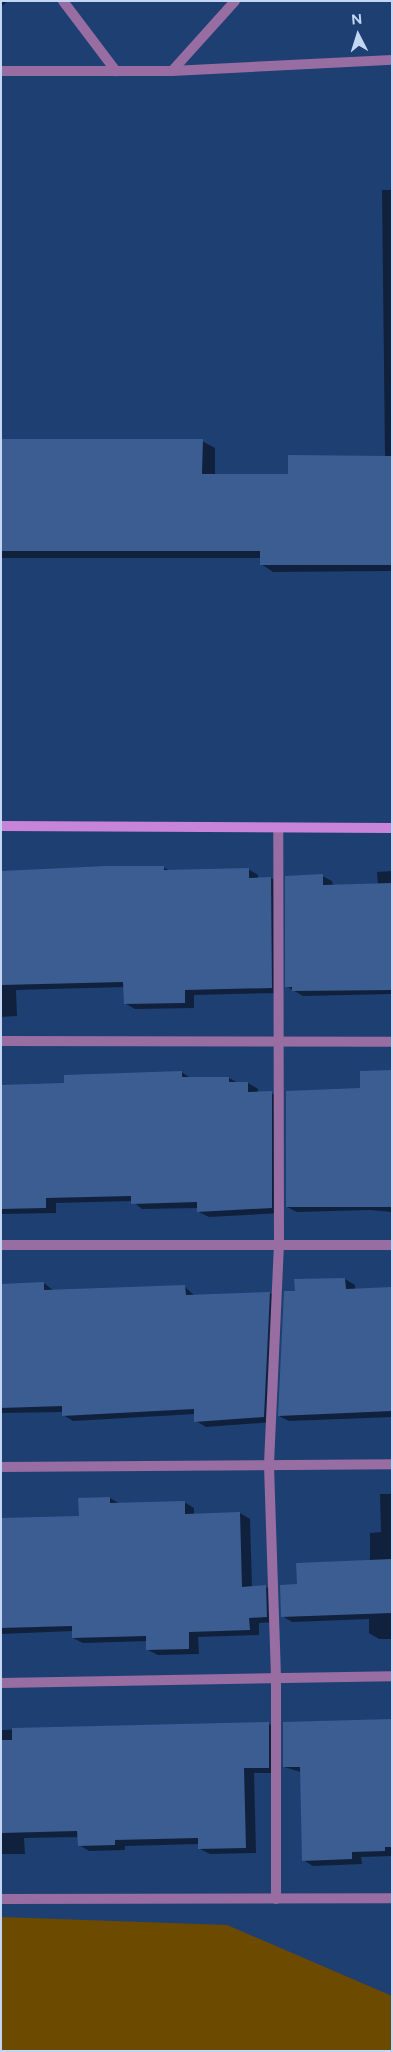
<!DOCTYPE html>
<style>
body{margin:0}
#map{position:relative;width:393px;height:2052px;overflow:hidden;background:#1e3f72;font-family:Figtree,sans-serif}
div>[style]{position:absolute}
.green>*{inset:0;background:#6c4a00}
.shadow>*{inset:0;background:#0007}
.building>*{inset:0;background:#3b5d92}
.street>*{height:10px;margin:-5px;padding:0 5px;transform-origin:5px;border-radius:5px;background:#976da2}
.secondary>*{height:10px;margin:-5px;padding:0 5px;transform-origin:5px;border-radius:5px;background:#c784d9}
span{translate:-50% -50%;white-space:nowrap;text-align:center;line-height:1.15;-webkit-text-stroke:4px #1e3f72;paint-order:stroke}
.frame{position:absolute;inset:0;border:2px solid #c3d7f5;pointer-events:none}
.north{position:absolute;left:333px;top:10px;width:50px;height:50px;-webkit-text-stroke:4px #1e3f72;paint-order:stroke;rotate:355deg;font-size:14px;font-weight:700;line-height:20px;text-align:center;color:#c3d7f5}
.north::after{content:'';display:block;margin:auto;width:18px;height:22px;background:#c3d7f5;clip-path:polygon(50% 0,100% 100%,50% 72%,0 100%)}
</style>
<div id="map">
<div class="green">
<i style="clip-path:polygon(1px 1917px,227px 1925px,392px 1996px,392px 2051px,1px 2051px)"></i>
</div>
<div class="shadow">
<i style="clip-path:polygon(1px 1px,8px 1px,1px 7px)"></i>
<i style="clip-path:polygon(382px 190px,392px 190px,392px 571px,273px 572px,261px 564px,261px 558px,1px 558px,1px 441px,202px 441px,215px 448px,215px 475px,289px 475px,385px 457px)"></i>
<i style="clip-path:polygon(163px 867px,170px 871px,248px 869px,258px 875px,258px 878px,271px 878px,281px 884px,281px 993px,194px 995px,194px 1008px,135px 1009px,126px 1004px,125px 987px,16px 990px,17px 1016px,1px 1017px,1px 872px)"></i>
<i style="clip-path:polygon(392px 871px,392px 994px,303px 996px,286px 986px,322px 876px,332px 881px,333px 886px,378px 885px,377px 872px)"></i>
<i style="clip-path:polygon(392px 1071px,392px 1212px,370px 1210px,297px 1212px,287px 1207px,362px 1089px)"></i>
<i style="clip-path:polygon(181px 1072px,191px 1078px,229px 1078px,238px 1083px,248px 1083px,258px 1089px,258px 1093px,271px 1093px,281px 1098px,282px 1213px,209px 1217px,199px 1212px,198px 1208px,142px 1209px,132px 1201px,56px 1203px,56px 1213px,1px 1214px,1px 1086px,65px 1084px)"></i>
<i style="clip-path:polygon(345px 1279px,355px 1285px,355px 1290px,392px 1288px,392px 1417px,289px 1421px,279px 1416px,296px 1292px)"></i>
<i style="clip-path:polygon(44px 1283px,54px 1291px,185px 1287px,195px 1296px,270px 1293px,280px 1299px,274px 1422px,206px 1427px,196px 1421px,195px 1414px,73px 1421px,63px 1415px,63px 1412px,1px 1413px,1px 1285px)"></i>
<i style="clip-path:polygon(380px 1494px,392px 1494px,392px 1639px,379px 1639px,369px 1633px,369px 1619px,292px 1622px,282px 1616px,298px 1585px,370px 1561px,370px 1533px,381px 1532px)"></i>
<i style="clip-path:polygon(110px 1498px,120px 1504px,184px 1502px,194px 1508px,194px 1515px,240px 1513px,250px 1519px,252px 1587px,266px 1587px,276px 1592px,277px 1622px,259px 1623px,259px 1635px,198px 1637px,199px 1654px,158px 1655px,148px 1650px,147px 1641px,83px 1643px,73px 1638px,73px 1631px,1px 1634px,1px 1519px,80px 1517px)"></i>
<i style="clip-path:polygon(392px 1720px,392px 1856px,361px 1857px,362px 1864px,313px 1866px,303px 1860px,301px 1772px,284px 1767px)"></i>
<i style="clip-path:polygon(269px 1724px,279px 1729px,279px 1773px,254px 1773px,256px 1853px,210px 1854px,200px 1849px,199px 1844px,125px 1846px,125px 1850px,89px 1851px,79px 1845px,79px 1837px,24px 1838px,25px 1854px,1px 1854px,1px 1730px)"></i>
</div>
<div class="building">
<i style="clip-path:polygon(1px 439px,203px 439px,202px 474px,288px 474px,288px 455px,392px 456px,392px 565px,260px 565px,260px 551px,1px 551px)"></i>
<i style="clip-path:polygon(106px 866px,164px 866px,164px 870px,249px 868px,249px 878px,271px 877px,272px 988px,185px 990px,185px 1003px,124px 1004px,123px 982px,1px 985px,1px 871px)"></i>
<i style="clip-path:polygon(323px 874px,323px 885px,392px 883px,392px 990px,292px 991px,292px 987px,285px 987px,285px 876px)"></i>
<i style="clip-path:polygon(392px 1070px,392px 1207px,286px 1207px,286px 1091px,360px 1088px,360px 1071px)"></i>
<i style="clip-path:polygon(182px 1071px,182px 1077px,229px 1077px,229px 1082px,248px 1082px,248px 1092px,272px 1091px,272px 1208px,197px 1212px,197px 1202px,131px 1204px,131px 1196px,46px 1198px,46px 1208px,1px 1209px,1px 1085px,64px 1083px,64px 1075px)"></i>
<i style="clip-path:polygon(345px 1278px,346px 1289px,392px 1287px,392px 1411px,278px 1416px,284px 1291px,295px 1291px,294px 1279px)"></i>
<i style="clip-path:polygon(44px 1282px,44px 1290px,185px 1285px,186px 1295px,270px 1292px,264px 1417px,194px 1422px,194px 1409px,62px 1416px,62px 1406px,1px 1408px,1px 1284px)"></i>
<i style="clip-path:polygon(110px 1497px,110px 1503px,185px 1501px,185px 1514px,240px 1512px,242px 1587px,266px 1585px,267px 1617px,249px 1618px,250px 1630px,189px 1632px,189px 1649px,146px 1650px,146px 1636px,72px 1638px,72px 1626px,1px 1628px,1px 1518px,79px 1516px,78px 1498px)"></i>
<i style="clip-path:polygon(392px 1559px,392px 1613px,281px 1617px,280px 1585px,297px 1584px,296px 1563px)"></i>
<i style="clip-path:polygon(392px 1719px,392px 1847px,385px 1847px,385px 1851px,352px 1852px,352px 1859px,302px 1861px,300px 1767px,283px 1767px,283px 1722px)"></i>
<i style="clip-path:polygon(269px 1722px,269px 1768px,244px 1768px,246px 1848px,198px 1849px,198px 1838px,115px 1840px,115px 1845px,78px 1846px,77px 1831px,1px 1833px,1px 1740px,12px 1740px,12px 1728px)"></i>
</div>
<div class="street">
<i style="left:63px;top:1px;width:88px;rotate:52.9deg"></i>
<i style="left:1px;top:71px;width:171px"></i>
<i style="left:172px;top:71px;width:220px;rotate:-2.9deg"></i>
<i style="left:172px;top:71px;width:94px;rotate:-48deg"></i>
<i style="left:1px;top:1041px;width:391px;rotate:0.1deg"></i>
<i style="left:1px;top:1245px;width:391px"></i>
<i style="left:1px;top:1467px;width:391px;rotate:-0.4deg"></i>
<i style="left:1px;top:1683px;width:391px;rotate:-1deg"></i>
<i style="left:1px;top:1899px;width:391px;rotate:-0.1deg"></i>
<i style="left:276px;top:1899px;width:222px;rotate:-90deg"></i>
<i style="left:276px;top:1677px;width:213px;rotate:-91.9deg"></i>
<i style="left:269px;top:1464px;width:219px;rotate:-87.4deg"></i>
<i style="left:279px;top:1245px;width:416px;rotate:-90.1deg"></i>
</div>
<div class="secondary">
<i style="left:1px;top:826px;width:391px;rotate:0.3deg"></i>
</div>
<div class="frame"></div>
<div class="north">N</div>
</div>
